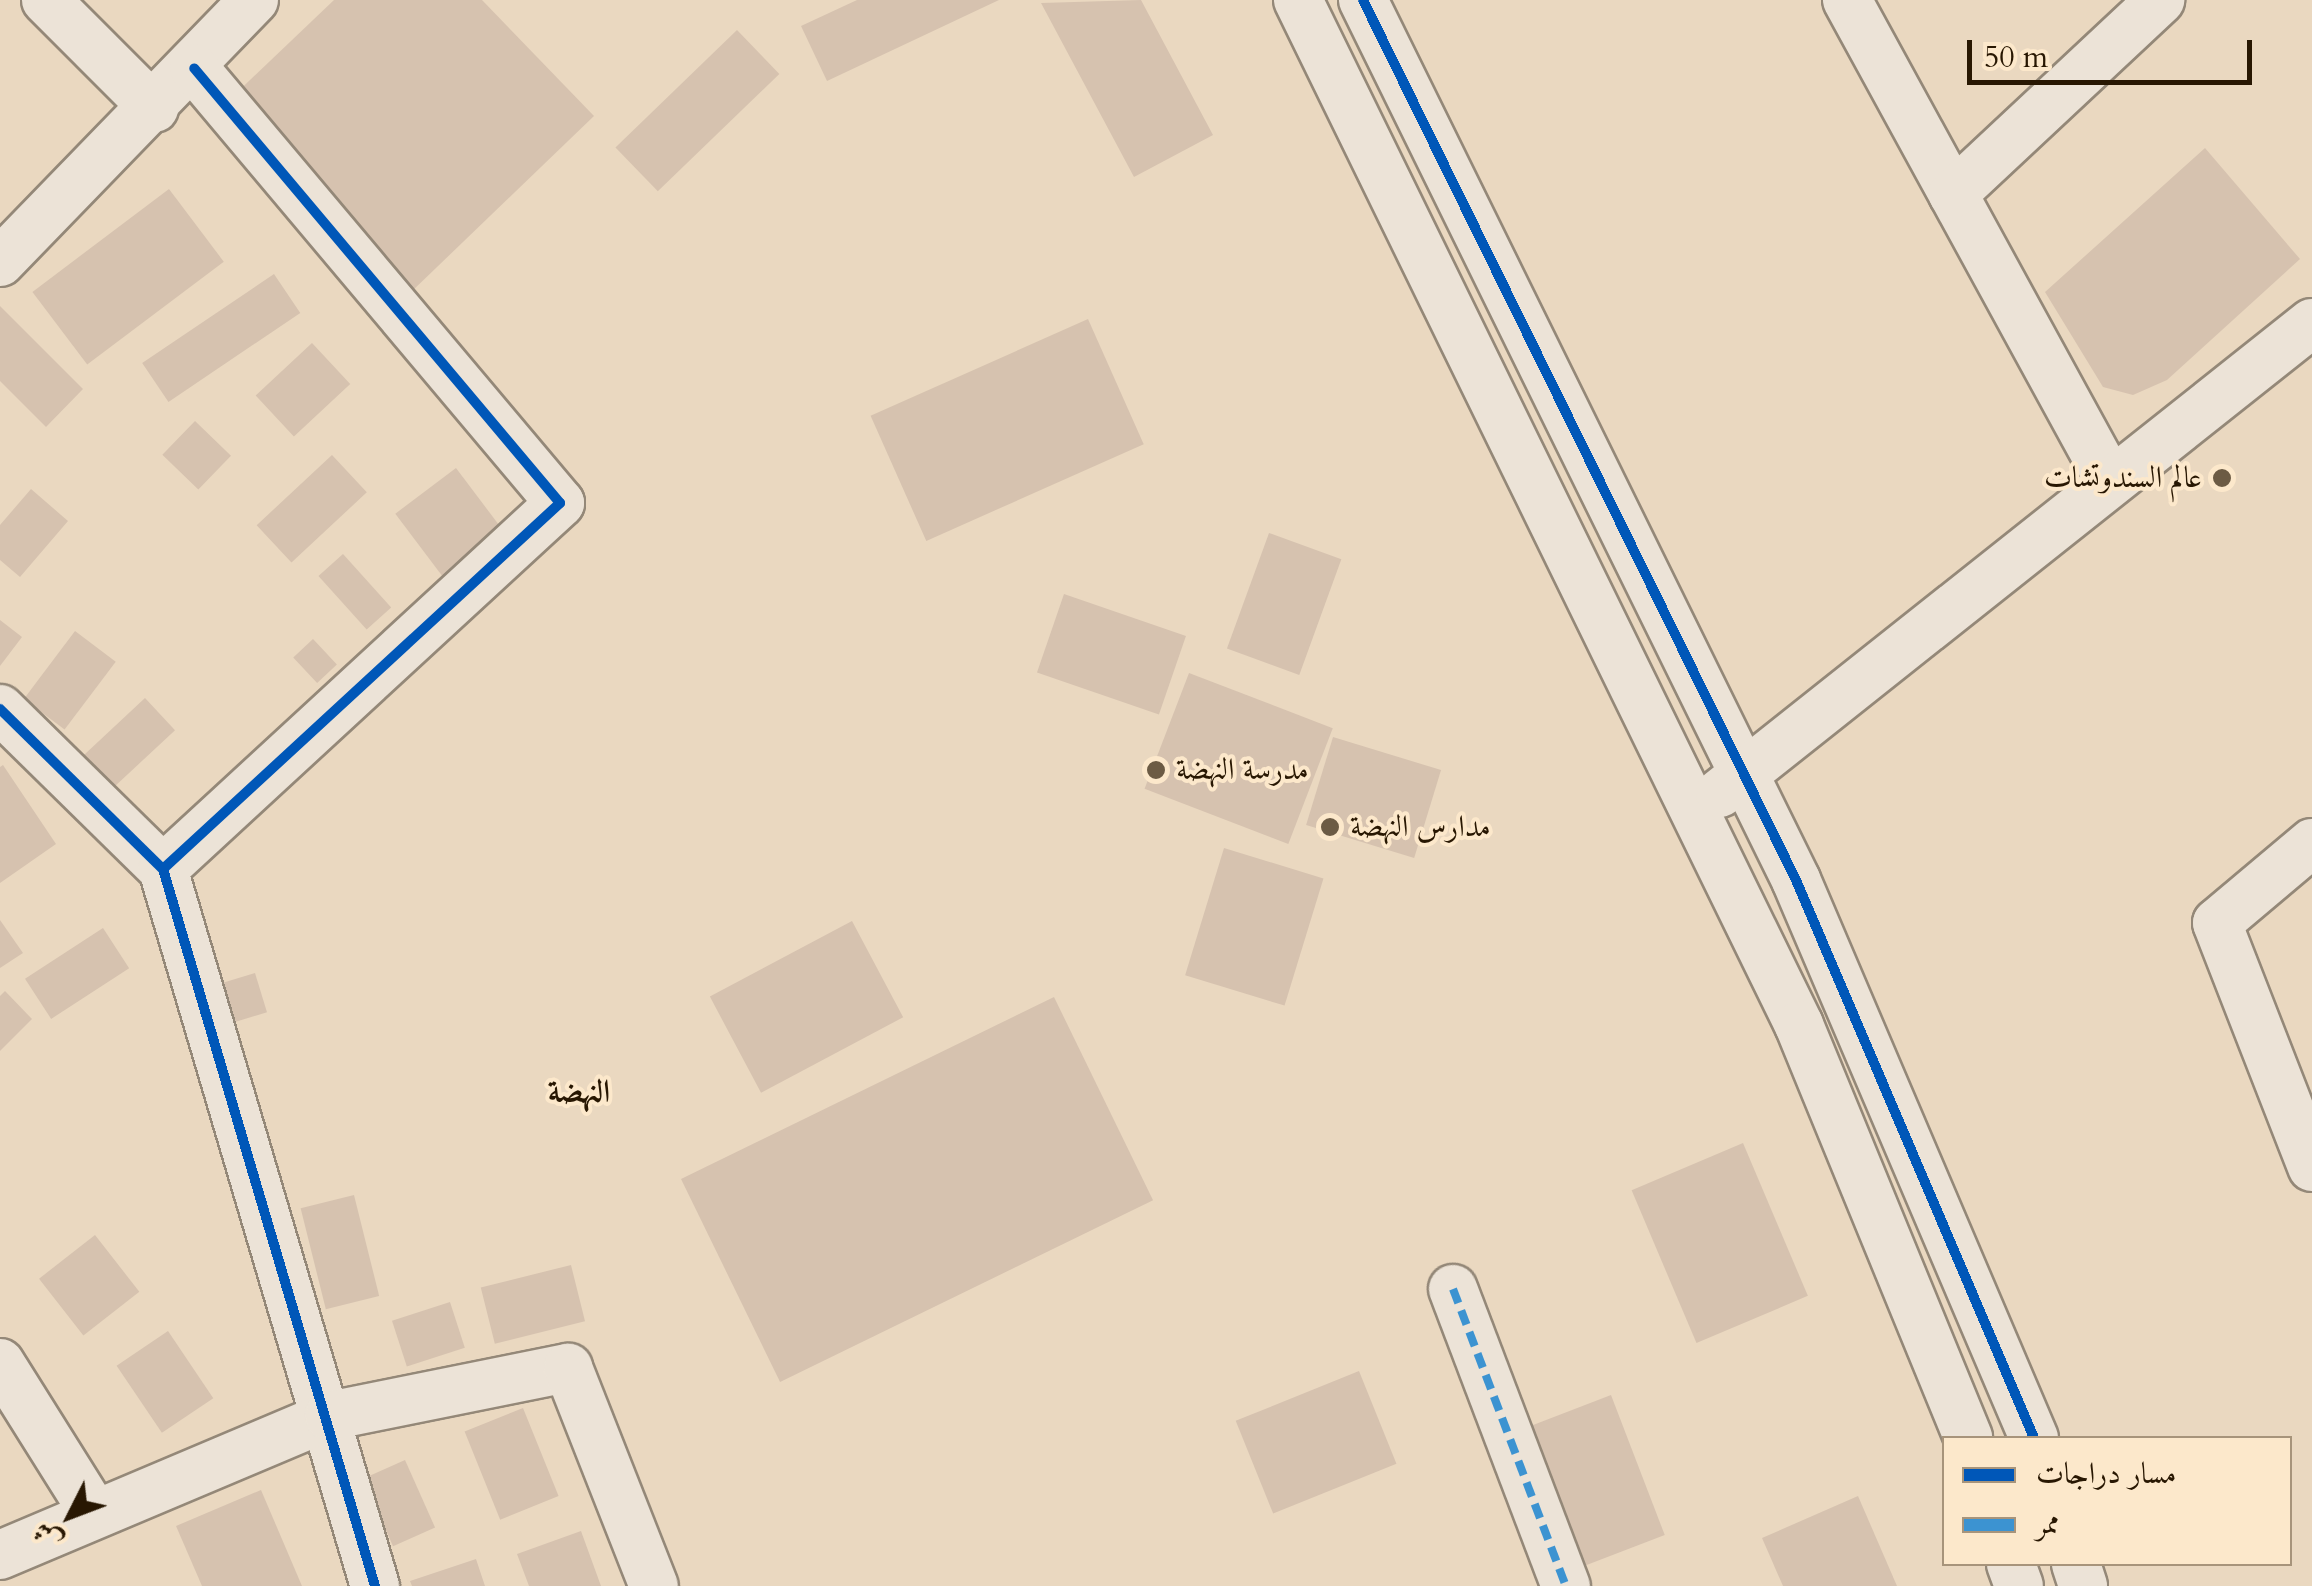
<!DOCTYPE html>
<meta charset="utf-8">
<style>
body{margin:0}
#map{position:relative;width:2312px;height:1586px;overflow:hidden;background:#ead8c0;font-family:Cardo,Amiri,serif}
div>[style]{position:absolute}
.building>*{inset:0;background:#d6c2af;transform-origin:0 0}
.roads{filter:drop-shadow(2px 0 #948878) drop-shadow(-2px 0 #948878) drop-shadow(0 2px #948878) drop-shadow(0 -2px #948878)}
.minor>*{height:48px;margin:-24px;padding:0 24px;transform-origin:24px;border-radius:24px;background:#ece3d7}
.quiet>*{height:8px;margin-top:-4px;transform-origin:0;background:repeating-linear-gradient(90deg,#3c93d1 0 15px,transparent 0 23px)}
.cycleway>*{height:10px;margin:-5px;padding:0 5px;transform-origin:5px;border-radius:5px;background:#0057b8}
.dots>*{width:28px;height:28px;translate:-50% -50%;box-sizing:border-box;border:5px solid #fce8cb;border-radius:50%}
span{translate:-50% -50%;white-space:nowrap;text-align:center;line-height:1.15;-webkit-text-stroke:8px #fce8cb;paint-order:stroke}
.poi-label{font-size:30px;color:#281702}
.right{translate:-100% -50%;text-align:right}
.left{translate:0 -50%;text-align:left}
.neighbourhood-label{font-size:32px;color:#281702;font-weight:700}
.legend{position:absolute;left:1942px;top:1436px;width:350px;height:130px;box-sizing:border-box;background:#fce8cb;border:2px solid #a7947b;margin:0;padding:12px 18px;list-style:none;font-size:30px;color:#281702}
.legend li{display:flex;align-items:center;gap:20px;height:50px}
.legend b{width:50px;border:2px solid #a7947b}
.north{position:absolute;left:20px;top:1466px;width:100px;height:100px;-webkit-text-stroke:8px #fce8cb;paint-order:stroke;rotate:228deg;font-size:28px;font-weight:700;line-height:40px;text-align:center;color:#281702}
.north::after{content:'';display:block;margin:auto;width:35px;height:45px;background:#281702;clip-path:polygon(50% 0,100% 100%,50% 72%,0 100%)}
.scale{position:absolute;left:1967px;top:40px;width:285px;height:45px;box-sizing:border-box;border:5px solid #281702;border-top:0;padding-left:12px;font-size:30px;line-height:35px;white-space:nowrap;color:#281702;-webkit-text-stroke:8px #fce8cb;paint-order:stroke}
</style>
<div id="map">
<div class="building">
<i style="clip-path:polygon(334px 0,482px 0,594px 116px,410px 293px,227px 102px)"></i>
<i style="clip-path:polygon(857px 0,999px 0,827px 81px,801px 26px)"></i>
<i style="clip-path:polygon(1141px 0,1213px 135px,1134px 177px,1041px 3px)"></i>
<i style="left:737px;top:30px;width:61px;height:169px;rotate:46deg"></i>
<i style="clip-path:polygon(2205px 148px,2300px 259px,2167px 380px,2133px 395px,2103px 387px,2045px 292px)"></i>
<i style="left:169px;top:189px;width:91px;height:171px;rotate:53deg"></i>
<i style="left:274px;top:274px;width:47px;height:159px;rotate:56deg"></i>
<i style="clip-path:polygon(0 306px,83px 389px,46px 427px,0 381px)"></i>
<i style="left:1088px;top:319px;width:137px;height:238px;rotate:66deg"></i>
<i style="left:312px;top:343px;width:56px;height:77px;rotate:47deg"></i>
<i style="left:195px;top:421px;width:50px;height:47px;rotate:44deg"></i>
<i style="left:332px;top:455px;width:51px;height:103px;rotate:47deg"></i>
<i style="left:456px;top:468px;width:78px;height:76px;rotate:53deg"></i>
<i style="clip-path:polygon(31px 489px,68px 521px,20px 577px,0 560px,0 525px)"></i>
<i style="left:1269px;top:533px;width:77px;height:123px;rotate:20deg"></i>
<i style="left:343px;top:554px;width:72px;height:33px;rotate:48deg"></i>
<i style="left:1064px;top:594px;width:129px;height:83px;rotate:19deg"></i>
<i style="clip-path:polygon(0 620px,22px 637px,0 666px)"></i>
<i style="left:75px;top:631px;width:51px;height:85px;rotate:37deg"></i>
<i style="left:313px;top:639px;width:35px;height:27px;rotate:47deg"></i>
<i style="left:1189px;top:673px;width:154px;height:124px;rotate:21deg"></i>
<i style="left:145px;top:698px;width:44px;height:90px;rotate:47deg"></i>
<i style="left:1333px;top:737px;width:113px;height:92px;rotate:17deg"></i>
<i style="clip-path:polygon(3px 765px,56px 844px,0 883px,0 767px)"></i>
<i style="left:1224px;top:848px;width:104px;height:133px;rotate:17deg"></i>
<i style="clip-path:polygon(0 920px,23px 953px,0 968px)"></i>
<i style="left:852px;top:921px;width:109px;height:161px;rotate:62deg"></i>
<i style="left:103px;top:928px;width:48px;height:93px;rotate:57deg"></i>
<i style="left:255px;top:973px;width:41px;height:56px;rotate:73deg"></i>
<i style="clip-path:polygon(5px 991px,32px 1019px,0 1051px,0 996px)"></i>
<i style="left:1054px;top:997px;width:226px;height:415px;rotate:64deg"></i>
<i style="left:1743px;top:1143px;width:166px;height:121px;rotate:67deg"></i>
<i style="left:354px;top:1195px;width:104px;height:55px;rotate:76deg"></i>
<i style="left:95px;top:1235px;width:72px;height:71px;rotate:52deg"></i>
<i style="left:571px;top:1265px;width:58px;height:93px;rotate:76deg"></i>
<i style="left:450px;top:1302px;width:48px;height:61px;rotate:72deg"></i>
<i style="left:168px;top:1331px;width:81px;height:62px;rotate:56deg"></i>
<i style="left:1359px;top:1371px;width:100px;height:133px;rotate:68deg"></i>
<i style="left:1611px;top:1395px;width:150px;height:106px;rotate:69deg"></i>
<i style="left:523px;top:1408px;width:95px;height:63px;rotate:68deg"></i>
<i style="left:405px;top:1460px;width:74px;height:46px;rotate:66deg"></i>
<i style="clip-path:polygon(261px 1490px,302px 1586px,202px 1586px,176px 1526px)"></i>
<i style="clip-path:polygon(1858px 1496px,1897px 1586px,1783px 1586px,1762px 1538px)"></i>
<i style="clip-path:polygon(581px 1531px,601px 1586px,529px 1586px,517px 1554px)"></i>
<i style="clip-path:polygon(476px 1559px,485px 1586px,412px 1586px,410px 1581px)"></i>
</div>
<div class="roads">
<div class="minor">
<i style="left:46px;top:0;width:153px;rotate:45deg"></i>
<i style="left:1298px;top:0;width:1141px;rotate:63.95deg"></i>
<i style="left:1799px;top:1025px;width:446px;rotate:67.7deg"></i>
<i style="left:1363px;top:0;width:981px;rotate:63.8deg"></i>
<i style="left:1796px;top:880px;width:607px;rotate:66.9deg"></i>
<i style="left:1847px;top:0;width:548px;rotate:61.33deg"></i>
<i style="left:1953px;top:194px;width:284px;rotate:-43.1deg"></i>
<i style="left:0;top:262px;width:365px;rotate:-45.9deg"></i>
<i style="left:0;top:709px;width:228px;rotate:44.5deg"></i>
<i style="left:163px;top:869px;width:748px;rotate:73.53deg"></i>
<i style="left:1720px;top:793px;width:756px;rotate:-38.45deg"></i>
<i style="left:2312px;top:843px;width:124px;rotate:139.9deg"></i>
<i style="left:2217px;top:923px;width:262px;rotate:68.7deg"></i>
<i style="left:163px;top:869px;width:540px;rotate:-42.67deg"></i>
<i style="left:560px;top:503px;width:568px;rotate:-130.08deg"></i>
<i style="left:1453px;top:1289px;width:318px;rotate:69.2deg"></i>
<i style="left:0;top:1363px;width:175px;rotate:57.9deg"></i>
<i style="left:0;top:1555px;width:357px;rotate:-22.9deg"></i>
<i style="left:329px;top:1416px;width:244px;rotate:-11.4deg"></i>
<i style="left:568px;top:1368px;width:234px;rotate:68.5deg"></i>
<i style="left:2011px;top:1564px;width:23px;rotate:70deg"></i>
<i style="left:2076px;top:1564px;width:23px;rotate:72deg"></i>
</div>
</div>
<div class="quiet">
<i style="left:1453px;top:1289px;width:318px;rotate:69.2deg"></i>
</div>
<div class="cycleway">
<i style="left:1363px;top:0;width:981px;rotate:63.8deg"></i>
<i style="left:1796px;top:880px;width:607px;rotate:66.9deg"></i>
<i style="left:0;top:709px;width:228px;rotate:44.5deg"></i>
<i style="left:163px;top:869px;width:748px;rotate:73.53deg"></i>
<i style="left:163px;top:869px;width:540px;rotate:-42.67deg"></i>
<i style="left:560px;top:503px;width:568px;rotate:-130.08deg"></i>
</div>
<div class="dots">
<i style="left:2222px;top:478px;background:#6c5b44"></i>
<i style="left:1156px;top:770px;background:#6c5b44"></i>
<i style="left:1330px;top:827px;background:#6c5b44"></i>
</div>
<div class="poi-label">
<span class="right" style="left:2202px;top:478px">عالم السندوتشات</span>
<span class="left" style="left:1176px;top:770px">مدرسة النهضة</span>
<span class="left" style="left:1350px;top:827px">مدارس النهضة</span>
</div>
<div class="neighbourhood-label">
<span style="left:579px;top:1092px">النهضة</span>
</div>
<ul class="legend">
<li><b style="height:12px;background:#0057b8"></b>مسار دراجات</li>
<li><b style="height:12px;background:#3c93d1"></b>ممر</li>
</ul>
<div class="north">ش</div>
<div class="scale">50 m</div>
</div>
